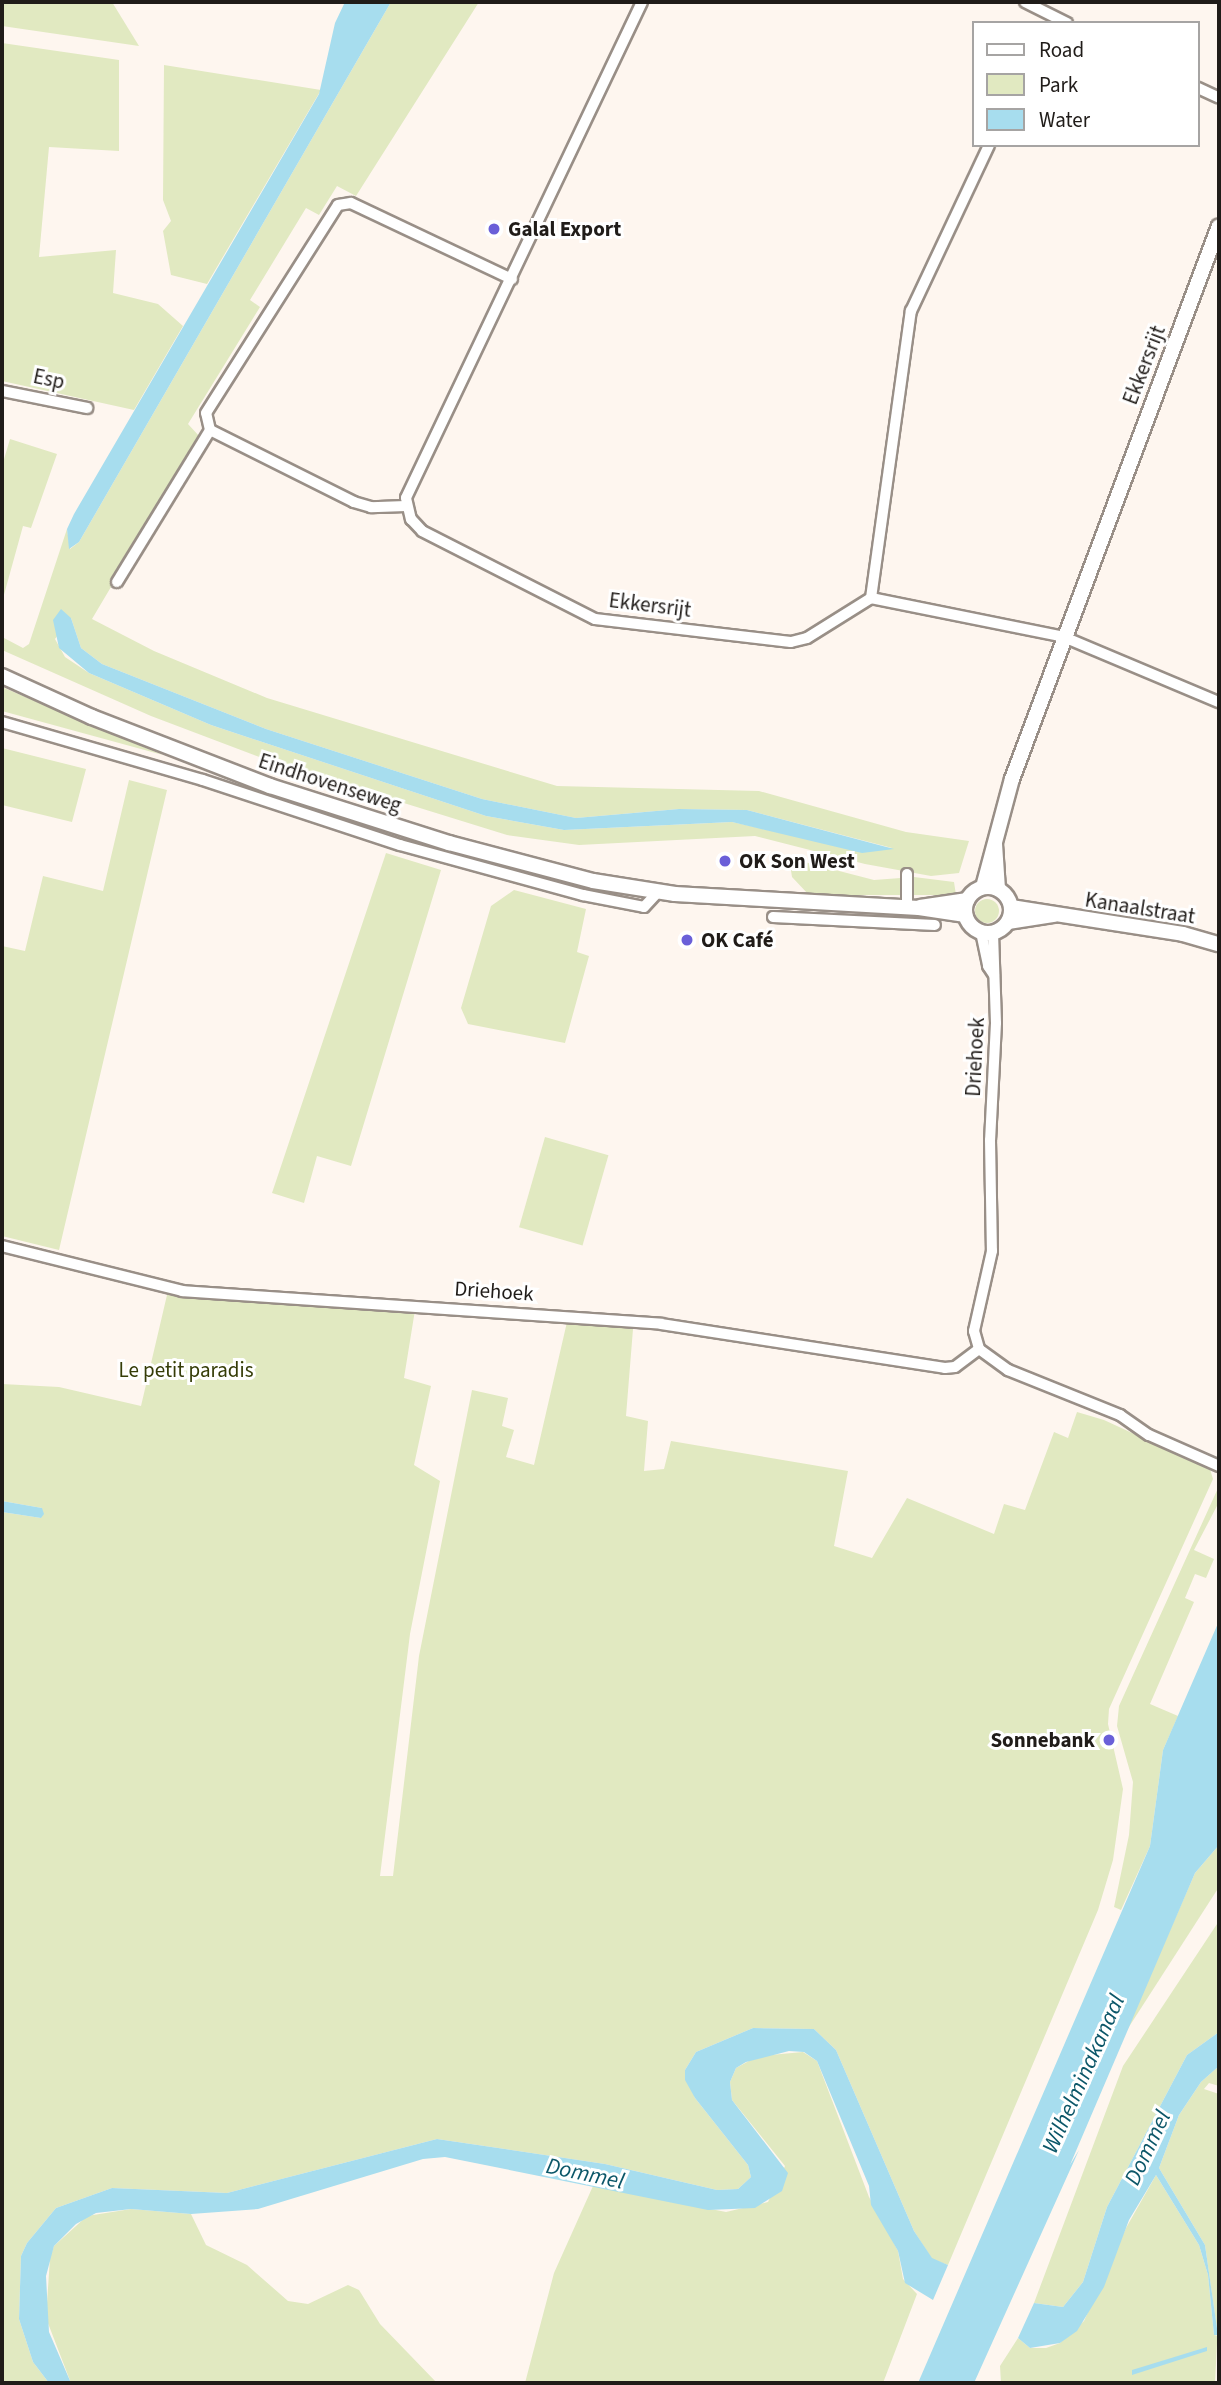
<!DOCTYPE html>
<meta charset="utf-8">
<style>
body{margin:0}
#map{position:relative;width:1221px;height:2385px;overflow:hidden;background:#fef6ef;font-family:"Source Sans 3",sans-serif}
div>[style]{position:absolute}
.green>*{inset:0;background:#e1e9c1;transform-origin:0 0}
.round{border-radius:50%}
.water>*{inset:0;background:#a7ddee}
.roads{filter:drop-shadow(2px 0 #998f87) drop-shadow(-2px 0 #998f87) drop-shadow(0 2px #998f87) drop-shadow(0 -2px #998f87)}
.street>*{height:10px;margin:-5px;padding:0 5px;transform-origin:5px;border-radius:5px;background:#fff}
.secondary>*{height:14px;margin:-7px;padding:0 7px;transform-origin:7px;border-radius:7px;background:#fff}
.secondary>.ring{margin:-7px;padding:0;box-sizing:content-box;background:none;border:14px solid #fff;border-radius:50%}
.dots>*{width:19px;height:19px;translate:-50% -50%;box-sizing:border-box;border:4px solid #fff;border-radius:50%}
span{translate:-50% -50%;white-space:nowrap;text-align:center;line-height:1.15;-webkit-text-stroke:6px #fff;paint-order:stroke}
.poi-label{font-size:21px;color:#201c19;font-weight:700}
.left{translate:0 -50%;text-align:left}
.right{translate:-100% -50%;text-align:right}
.street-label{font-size:21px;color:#201c19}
.park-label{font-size:21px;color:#353c07}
.water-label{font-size:23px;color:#0c5769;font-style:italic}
.frame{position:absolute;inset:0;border:4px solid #201c19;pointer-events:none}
.legend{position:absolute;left:972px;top:21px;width:228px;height:126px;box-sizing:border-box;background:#fff;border:2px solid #a6a4a3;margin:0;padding:9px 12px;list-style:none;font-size:21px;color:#201c19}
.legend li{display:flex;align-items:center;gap:14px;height:35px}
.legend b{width:35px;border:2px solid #a6a4a3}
</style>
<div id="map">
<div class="green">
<i style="clip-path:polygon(2px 2px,112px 2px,139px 46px,2px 26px)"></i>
<i style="clip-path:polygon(evenodd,391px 2px,479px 2px,356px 196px,337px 186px,319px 215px,306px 208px,250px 300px,260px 307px,188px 424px,200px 437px,92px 619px,154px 651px,267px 698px,557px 786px,759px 791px,906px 832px,969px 841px,959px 873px,931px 876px,865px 864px,755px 836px,579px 845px,507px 835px,278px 764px,151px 716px,2px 650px,4px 638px,23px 648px,29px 644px,67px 529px,70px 549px,79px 542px,391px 2px,71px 618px,81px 648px,102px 664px,266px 729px,482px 799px,576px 818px,679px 809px,747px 810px,892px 848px,831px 844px,732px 822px,564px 830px,486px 816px,211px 725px,89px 673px,65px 657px,55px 639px,71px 618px)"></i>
<i style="clip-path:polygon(2px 43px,119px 60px,119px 151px,49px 147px,39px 257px,116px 250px,113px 293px,158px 304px,183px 326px,134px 410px,2px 381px)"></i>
<i style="clip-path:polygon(164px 65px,321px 90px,207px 284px,171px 275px,163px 231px,171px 221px,163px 200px)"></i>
<i style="clip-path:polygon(10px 439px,57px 454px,31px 528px,23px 526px,2px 602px,2px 466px)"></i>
<i style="clip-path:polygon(2px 687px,112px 734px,163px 755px,2px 711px)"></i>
<i style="clip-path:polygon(2px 748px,86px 769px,72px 822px,2px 805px)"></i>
<i style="clip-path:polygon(129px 780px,167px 790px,59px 1250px,2px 1236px,2px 946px,25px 951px,43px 876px,103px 891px)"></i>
<i style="clip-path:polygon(386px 853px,441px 870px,351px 1166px,317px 1156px,304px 1203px,272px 1193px)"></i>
<i style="clip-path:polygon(789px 858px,874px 880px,914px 877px,954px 882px,956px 895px,809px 895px,792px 877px)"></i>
<i style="clip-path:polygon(514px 890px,586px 909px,577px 952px,589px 956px,565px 1043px,468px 1024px,461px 1008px,491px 906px)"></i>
<i class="round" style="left:975px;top:899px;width:24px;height:24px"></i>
<i style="left:545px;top:1137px;width:66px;height:94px;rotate:16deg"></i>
<i style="clip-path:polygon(167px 1295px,415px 1310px,404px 1378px,431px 1386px,414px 1465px,440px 1481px,410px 1634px,380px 1876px,393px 1876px,419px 1656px,472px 1390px,508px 1398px,502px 1426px,514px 1430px,506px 1457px,534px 1465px,567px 1322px,633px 1329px,626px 1416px,648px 1421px,644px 1471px,664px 1469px,671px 1441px,848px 1471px,834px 1546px,872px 1558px,907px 1498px,994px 1534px,1004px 1504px,1025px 1510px,1054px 1432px,1068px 1438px,1077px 1412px,1104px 1420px,1210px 1469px,1213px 1479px,1109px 1709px,1108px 1724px,1123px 1789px,1113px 1860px,1098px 1910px,948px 2265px,932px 2259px,914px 2231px,836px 2050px,814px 2029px,753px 2028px,696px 2052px,685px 2070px,695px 2098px,748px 2165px,751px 2177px,738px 2189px,717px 2190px,605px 2164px,437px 2139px,227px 2193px,112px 2188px,56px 2208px,27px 2243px,21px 2256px,19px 2319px,33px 2362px,49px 2383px,2px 2383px,2px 1512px,41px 1518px,42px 1508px,2px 1501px,2px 1384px,59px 1387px,141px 1406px)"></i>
<i style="clip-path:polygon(1219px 1486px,1219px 1502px,1194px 1550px,1214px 1559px,1206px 1578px,1195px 1574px,1185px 1598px,1194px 1602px,1150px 1704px,1178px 1716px,1163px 1750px,1150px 1846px,1121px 1910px,1114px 1907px,1129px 1835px,1133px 1782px,1117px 1726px,1119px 1706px)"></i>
<i style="clip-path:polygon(1219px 1845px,1219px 1887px,1125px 2033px,1195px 1873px)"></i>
<i style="clip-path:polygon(1219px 1921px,1219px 2032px,1187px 2055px,1107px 2207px,1083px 2282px,1063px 2307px,1034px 2303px,1123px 2066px)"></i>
<i style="clip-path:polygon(803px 2052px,817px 2061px,869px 2197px,898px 2251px,903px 2279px,917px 2294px,883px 2383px,525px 2383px,554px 2273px,593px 2186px,726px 2212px,768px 2202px,785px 2166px,732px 2100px,730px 2082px,736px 2068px,758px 2056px)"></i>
<i style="clip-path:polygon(1219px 2066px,1219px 2086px,1209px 2083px,1204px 2089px,1219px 2094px,1219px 2383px,1217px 2343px,1215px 2383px,1001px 2383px,1000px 2366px,1018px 2338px,1030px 2348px,1046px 2348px,1060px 2343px,1084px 2321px,1126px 2228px,1156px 2175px,1199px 2245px,1208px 2275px,1214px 2335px,1218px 2336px,1205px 2245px,1159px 2168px,1179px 2115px,1201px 2082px)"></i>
<i style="clip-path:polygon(131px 2209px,191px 2214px,206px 2245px,247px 2265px,288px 2301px,308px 2304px,348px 2285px,359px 2290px,380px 2324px,437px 2383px,71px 2383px,46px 2318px,50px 2258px,54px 2246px,87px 2216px)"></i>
</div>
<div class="water">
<i style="clip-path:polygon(345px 2px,391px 2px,79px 542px,69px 549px,67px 529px,74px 514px,319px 94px,335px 23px)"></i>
<i style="clip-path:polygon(61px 609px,71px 618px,81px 648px,102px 664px,266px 729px,482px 799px,576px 818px,679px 809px,747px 810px,894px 849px,862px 853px,732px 822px,564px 830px,486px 816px,211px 725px,89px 673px,59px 648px,53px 620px)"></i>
<i style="clip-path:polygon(2px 1501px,42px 1508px,44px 1514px,41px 1518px,2px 1512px)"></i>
<i style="clip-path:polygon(1219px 1621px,1219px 1845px,1195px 1873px,1070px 2165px,1079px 2150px,974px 2383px,918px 2383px,1150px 1846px,1163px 1750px)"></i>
<i style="clip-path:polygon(753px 2028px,814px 2029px,836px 2050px,914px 2231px,932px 2258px,948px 2265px,933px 2300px,905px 2283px,898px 2251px,871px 2205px,869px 2186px,817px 2061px,804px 2052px,789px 2051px,746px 2062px,736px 2068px,730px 2082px,732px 2100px,788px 2173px,782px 2191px,755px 2208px,708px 2210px,445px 2157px,423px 2159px,258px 2209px,191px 2214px,131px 2209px,96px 2213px,76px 2224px,54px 2246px,46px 2276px,49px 2332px,71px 2383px,49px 2383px,33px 2362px,19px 2319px,21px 2256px,27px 2243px,56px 2208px,112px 2188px,227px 2193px,437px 2139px,605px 2164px,717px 2190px,738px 2189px,751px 2177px,748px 2165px,695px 2098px,685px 2080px,685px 2070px,696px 2052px)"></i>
<i style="clip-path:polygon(1219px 2032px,1219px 2066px,1201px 2082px,1179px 2115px,1159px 2168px,1205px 2245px,1218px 2335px,1214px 2335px,1208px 2275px,1199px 2245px,1156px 2175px,1129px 2220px,1104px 2287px,1077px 2331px,1060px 2343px,1030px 2348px,1018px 2338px,1034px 2303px,1063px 2307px,1083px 2282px,1107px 2207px,1187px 2055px)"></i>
<i style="clip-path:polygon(1207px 2347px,1207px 2351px,1132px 2375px,1132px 2370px)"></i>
</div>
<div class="roads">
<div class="street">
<i style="left:642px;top:2px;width:549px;rotate:115.45deg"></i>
<i style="left:406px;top:498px;width:22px;rotate:77deg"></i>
<i style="left:411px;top:519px;width:16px;rotate:47deg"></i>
<i style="left:422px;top:531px;width:194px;rotate:27deg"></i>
<i style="left:595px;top:619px;width:197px;rotate:6.7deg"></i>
<i style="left:791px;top:642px;width:16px;rotate:-14deg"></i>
<i style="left:807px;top:638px;width:75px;rotate:-32deg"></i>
<i style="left:871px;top:598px;width:197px;rotate:11.4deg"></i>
<i style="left:1064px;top:637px;width:168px;rotate:22.8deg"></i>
<i style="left:1025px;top:2px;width:47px;rotate:26.6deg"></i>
<i style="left:1198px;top:88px;width:23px;rotate:25deg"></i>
<i style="left:2px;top:391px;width:87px;rotate:11.3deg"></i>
<i style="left:406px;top:506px;width:35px;rotate:178deg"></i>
<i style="left:371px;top:507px;width:18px;rotate:-164deg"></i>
<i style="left:354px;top:502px;width:161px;rotate:-153.4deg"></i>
<i style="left:210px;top:430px;width:17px;rotate:-103deg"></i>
<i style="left:206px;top:413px;width:246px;rotate:-57.6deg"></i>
<i style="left:338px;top:205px;width:13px;rotate:-9deg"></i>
<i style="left:351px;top:203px;width:178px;rotate:25.3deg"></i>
<i style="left:117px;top:582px;width:178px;rotate:-58.5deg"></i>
<i style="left:871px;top:598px;width:290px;rotate:-82.1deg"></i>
<i style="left:911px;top:311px;width:183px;rotate:-64.8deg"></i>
<i style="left:2px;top:722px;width:209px;rotate:16.1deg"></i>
<i style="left:203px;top:780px;width:207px;rotate:18.3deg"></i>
<i style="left:400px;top:845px;width:190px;rotate:15.3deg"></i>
<i style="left:583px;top:895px;width:62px;rotate:11.1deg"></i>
<i style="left:644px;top:907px;width:21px;rotate:-47deg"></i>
<i style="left:907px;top:907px;width:33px;rotate:-90deg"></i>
<i style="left:773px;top:917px;width:162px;rotate:2.8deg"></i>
<i style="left:981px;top:932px;width:35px;rotate:78deg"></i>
<i style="left:988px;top:966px;width:11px;rotate:56deg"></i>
<i style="left:993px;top:933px;width:90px;rotate:88.1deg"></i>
<i style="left:996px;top:1023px;width:117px;rotate:92.9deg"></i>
<i style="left:990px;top:1140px;width:111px;rotate:89deg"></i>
<i style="left:992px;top:1251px;width:82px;rotate:102.7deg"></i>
<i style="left:974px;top:1331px;width:19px;rotate:74deg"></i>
<i style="left:979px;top:1349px;width:36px;rotate:36deg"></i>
<i style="left:1008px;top:1370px;width:121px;rotate:21.9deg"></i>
<i style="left:1120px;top:1415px;width:35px;rotate:35deg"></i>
<i style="left:1149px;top:1435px;width:77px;rotate:23.9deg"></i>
<i style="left:2px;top:1246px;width:186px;rotate:14deg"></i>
<i style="left:182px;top:1291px;width:480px;rotate:3.9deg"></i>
<i style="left:661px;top:1324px;width:287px;rotate:8.8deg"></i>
<i style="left:945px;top:1368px;width:10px;rotate:-6deg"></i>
<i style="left:955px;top:1367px;width:30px;rotate:-37deg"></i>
</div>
<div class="secondary">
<i style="left:2px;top:676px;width:99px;rotate:24.5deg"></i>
<i style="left:92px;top:717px;width:191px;rotate:21.2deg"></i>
<i style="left:270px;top:786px;width:188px;rotate:17.7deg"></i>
<i style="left:449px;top:843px;width:149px;rotate:14.8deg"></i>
<i style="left:593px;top:881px;width:83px;rotate:9deg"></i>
<i style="left:675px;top:894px;width:244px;rotate:3.3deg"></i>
<i style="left:919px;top:908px;width:47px;rotate:8.7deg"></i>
<i style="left:995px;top:844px;width:45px;rotate:86.2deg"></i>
<i class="ring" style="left:965px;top:887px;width:32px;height:32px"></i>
<i style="left:983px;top:887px;width:112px;rotate:-75deg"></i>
<i style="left:1012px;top:779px;width:590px;rotate:-69.48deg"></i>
<i style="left:920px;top:907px;width:48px;rotate:-8.5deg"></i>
<i style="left:1011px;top:907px;width:174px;rotate:8.9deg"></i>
<i style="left:1183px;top:934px;width:37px;rotate:16deg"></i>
<i style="left:1008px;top:922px;width:47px;rotate:-8.7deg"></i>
</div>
</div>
<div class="dots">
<i style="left:494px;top:229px;background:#6a5fd8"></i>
<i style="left:725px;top:861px;background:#6a5fd8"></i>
<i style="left:687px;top:940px;background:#6a5fd8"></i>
<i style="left:1109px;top:1740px;background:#6a5fd8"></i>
</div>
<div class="poi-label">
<span class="left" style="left:508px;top:229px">Galal Export</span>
<span class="left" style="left:739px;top:861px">OK Son West</span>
<span class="left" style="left:701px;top:940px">OK Café</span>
<span class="right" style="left:1095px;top:1740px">Sonnebank</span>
</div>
<div class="street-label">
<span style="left:1144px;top:365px;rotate:-69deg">Ekkersrijt</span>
<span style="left:49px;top:379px;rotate:12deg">Esp</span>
<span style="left:650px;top:605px;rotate:7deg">Ekkersrijt</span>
<span style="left:330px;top:783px;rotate:18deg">Eindhovenseweg</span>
<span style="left:1140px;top:908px;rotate:9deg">Kanaalstraat</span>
<span style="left:975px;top:1057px;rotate:-87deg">Driehoek</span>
<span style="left:494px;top:1291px;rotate:4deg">Driehoek</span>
</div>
<div class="park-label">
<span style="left:186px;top:1370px">Le petit paradis</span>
</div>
<div class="water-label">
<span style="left:1084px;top:2074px;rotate:-66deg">Wilhelminakanaal</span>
<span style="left:1148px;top:2148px;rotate:-65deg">Dommel</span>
<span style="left:585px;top:2174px;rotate:12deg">Dommel</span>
</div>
<div class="frame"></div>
<ul class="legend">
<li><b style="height:9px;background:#fff"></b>Road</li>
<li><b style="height:19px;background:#e1e9c1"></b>Park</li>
<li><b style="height:19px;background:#a7ddee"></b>Water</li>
</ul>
</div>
